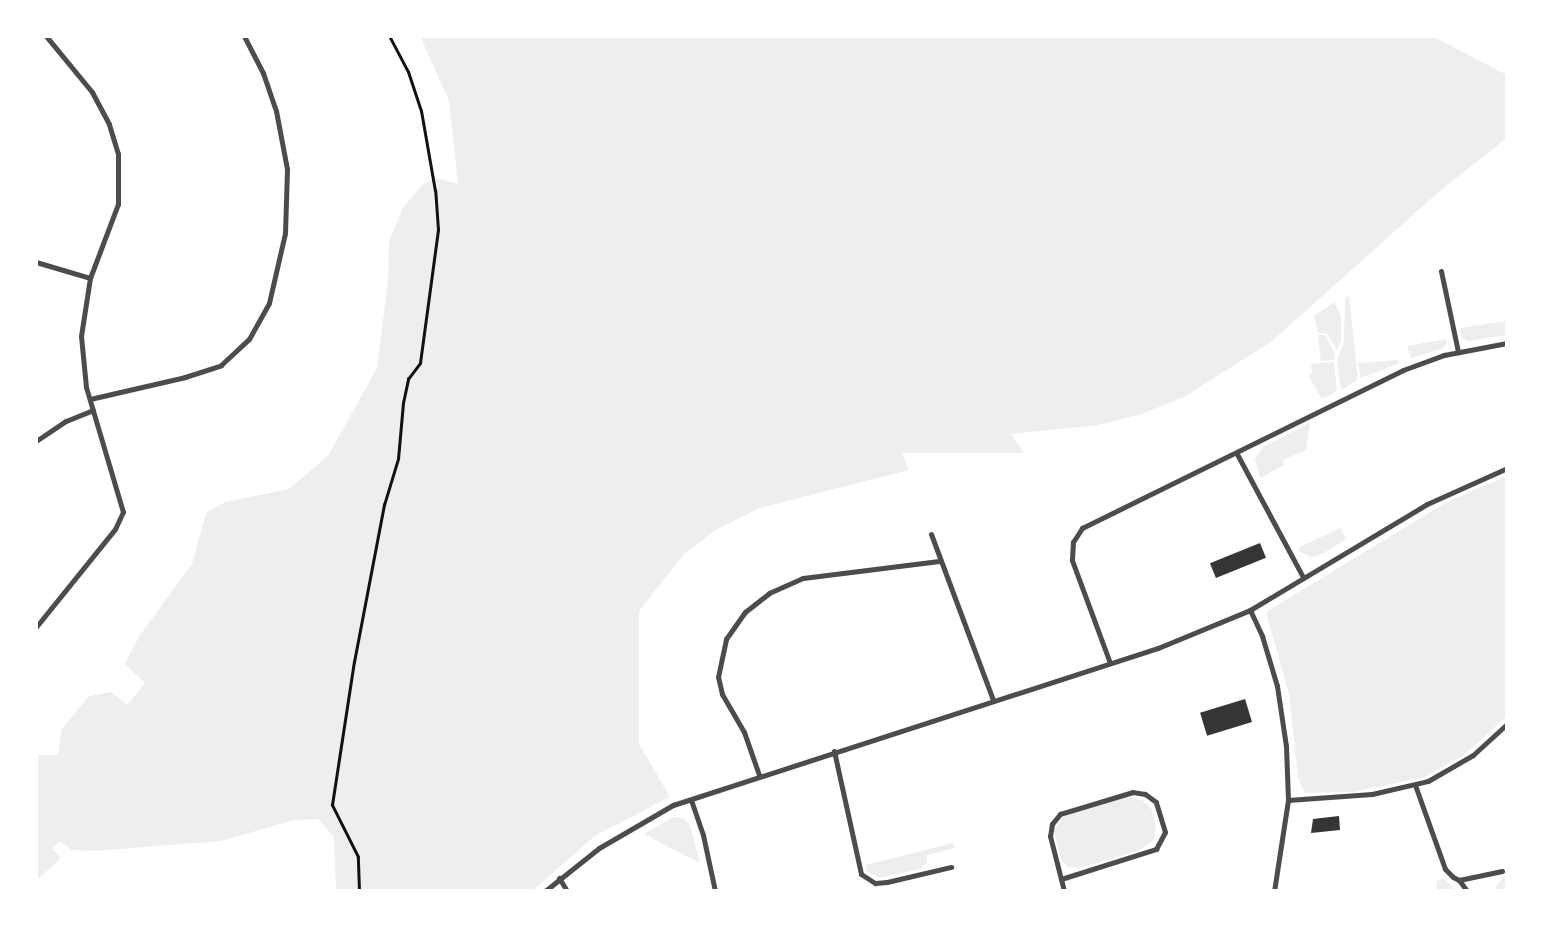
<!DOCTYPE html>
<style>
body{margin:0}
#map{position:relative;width:1543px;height:927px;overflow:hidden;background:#fff;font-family:"Asap Condensed",sans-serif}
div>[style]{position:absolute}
.green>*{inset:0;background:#eee}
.building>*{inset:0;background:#353535;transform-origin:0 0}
.path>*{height:2.5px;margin:-1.25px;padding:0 1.25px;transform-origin:1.25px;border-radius:1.25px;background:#111}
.minor>*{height:5px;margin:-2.5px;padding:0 2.5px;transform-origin:2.5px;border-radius:2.5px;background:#4c4c4c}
span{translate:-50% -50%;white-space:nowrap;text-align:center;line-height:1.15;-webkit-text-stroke:4px #fff;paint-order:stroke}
.frame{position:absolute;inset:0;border:38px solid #fff;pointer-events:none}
</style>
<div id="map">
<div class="green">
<i style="clip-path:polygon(420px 36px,1432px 36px,1507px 75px,1507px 138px,1442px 189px,1272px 341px,1186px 396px,1139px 415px,1098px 425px,1011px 434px,1024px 453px,902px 453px,909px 470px,760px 508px,714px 531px,684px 554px,639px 611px,639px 744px,670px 797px,596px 835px,532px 891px,336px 891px,334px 837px,318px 819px,294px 820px,221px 841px,95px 851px,71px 850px,60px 841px,52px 848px,61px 858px,36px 881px,36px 755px,58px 755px,61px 730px,89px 696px,111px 692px,127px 705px,145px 683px,125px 664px,140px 635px,192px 564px,206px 513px,225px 502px,289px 489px,328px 456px,377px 368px,388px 282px,389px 241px,403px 208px,422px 185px,436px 178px,458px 184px,449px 101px)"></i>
<i style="clip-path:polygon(1349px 295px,1358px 380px,1341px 390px,1337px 361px,1344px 341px,1345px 299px)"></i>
<i style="clip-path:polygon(1334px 302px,1341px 316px,1341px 340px,1337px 350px,1326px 333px,1318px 333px,1314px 316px)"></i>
<i style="clip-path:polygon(1507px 321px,1507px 335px,1468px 341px,1462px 338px,1460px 328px)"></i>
<i style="clip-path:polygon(1318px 335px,1325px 335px,1335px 353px,1334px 360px,1321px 361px)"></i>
<i style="clip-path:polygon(1446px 339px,1447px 344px,1441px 349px,1411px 358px,1407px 346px)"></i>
<i style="clip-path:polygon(1398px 360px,1399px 363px,1361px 378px,1358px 363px)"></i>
<i style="clip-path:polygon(1334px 362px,1337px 391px,1322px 399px,1308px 375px,1312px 373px,1311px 364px)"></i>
<i style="clip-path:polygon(1310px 423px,1306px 450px,1283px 460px,1284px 465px,1260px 478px,1255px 459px,1263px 447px)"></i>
<i style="clip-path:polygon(1507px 476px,1507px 716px,1463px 756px,1424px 777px,1353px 792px,1305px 793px,1298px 778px,1289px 694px,1266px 612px,1447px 502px)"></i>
<i style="clip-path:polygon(1340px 528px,1346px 539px,1322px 554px,1311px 557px,1299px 551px,1298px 548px)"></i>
<i style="clip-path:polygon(1127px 797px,1142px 800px,1151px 808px,1156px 827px,1154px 840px,1140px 850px,1080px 868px,1068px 867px,1061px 860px,1054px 831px,1063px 818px,1070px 813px)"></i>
<i style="clip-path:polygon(674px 817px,683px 818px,690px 825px,700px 863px,644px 834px)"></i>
<i style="clip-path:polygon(953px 843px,955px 848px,927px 855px,927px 863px,920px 869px,879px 878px,867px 872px,866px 865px)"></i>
<i style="clip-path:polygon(1507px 872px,1507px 891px,1493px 891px,1506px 873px)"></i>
<i style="clip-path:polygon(1445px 878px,1447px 882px,1457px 891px,1436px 891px,1437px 881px)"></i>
</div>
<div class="building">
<i style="left:1260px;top:543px;width:16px;height:54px;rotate:68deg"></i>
<i style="left:1245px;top:699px;width:24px;height:47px;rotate:73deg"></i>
<i style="clip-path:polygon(1339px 816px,1340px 830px,1311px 833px,1313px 819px)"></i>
</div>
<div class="path">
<i style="left:359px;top:891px;width:34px;rotate:-92deg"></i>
<i style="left:358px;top:857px;width:58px;rotate:-116.6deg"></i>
<i style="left:332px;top:805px;width:145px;rotate:-81.3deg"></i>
<i style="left:354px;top:662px;width:160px;rotate:-79.2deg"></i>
<i style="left:384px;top:505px;width:48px;rotate:-73.1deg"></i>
<i style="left:398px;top:459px;width:56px;rotate:-84.9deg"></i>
<i style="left:403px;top:403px;width:25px;rotate:-78deg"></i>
<i style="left:408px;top:379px;width:20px;rotate:-53deg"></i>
<i style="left:420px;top:363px;width:134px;rotate:-82.3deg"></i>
<i style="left:438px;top:230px;width:39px;rotate:-94deg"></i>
<i style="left:435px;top:191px;width:81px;rotate:-99.9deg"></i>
<i style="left:421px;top:111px;width:41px;rotate:-108.4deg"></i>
<i style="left:408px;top:72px;width:41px;rotate:-117.8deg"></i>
</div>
<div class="minor">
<i style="left:36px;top:262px;width:56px;rotate:16.5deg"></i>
<i style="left:1441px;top:271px;width:83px;rotate:78.1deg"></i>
<i style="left:90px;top:399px;width:98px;rotate:-13deg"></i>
<i style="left:185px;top:377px;width:38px;rotate:-18deg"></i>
<i style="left:221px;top:365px;width:38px;rotate:-43deg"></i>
<i style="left:249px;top:339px;width:41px;rotate:-60.9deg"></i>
<i style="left:269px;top:303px;width:72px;rotate:-77.1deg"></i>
<i style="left:285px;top:233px;width:64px;rotate:-88.2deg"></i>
<i style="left:287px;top:169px;width:59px;rotate:-100.7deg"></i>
<i style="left:276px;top:111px;width:40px;rotate:-108.9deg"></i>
<i style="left:263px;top:73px;width:42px;rotate:-117.2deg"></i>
<i style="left:36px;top:441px;width:36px;rotate:-34deg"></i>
<i style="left:66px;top:421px;width:29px;rotate:-22deg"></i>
<i style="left:1237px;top:454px;width:140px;rotate:61.8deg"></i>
<i style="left:931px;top:534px;width:177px;rotate:69.5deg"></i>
<i style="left:1250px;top:610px;width:29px;rotate:65deg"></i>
<i style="left:1262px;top:636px;width:52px;rotate:73.3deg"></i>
<i style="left:1277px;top:686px;width:61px;rotate:81.5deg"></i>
<i style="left:1286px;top:746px;width:54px;rotate:87.9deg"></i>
<i style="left:1288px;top:800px;width:92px;rotate:98.7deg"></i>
<i style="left:36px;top:627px;width:126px;rotate:-51.1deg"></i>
<i style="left:115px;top:529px;width:19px;rotate:-65deg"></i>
<i style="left:123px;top:512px;width:130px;rotate:-106.5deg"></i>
<i style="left:86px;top:387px;width:51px;rotate:-95.6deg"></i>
<i style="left:81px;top:336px;width:59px;rotate:-81.2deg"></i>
<i style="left:90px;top:278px;width:79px;rotate:-69.3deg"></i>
<i style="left:118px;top:204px;width:50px;rotate:-90deg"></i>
<i style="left:118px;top:154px;width:31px;rotate:-107deg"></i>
<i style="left:109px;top:124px;width:36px;rotate:-118deg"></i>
<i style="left:92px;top:92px;width:72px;rotate:-129.4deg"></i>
<i style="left:1110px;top:663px;width:110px;rotate:-110.3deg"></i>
<i style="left:1072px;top:560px;width:18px;rotate:-87deg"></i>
<i style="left:1073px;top:542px;width:17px;rotate:-57deg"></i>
<i style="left:1082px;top:528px;width:358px;rotate:-26.2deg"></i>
<i style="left:1403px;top:370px;width:44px;rotate:-20.1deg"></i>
<i style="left:1444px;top:355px;width:64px;rotate:-10.8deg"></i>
<i style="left:834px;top:751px;width:126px;rotate:77.6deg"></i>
<i style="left:861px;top:874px;width:17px;rotate:33deg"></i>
<i style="left:875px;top:883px;width:12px;rotate:-5deg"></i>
<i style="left:887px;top:882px;width:66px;rotate:-13.2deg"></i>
<i style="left:759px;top:775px;width:46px;rotate:-109.2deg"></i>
<i style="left:744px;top:732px;width:44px;rotate:-120.1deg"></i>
<i style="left:722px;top:694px;width:17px;rotate:-103deg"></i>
<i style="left:718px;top:677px;width:39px;rotate:-78deg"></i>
<i style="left:726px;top:639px;width:33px;rotate:-55deg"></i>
<i style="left:745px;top:612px;width:31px;rotate:-38deg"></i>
<i style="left:769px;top:593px;width:37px;rotate:-24deg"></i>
<i style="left:803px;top:578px;width:137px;rotate:-7.1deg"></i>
<i style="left:1415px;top:785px;width:89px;rotate:70.3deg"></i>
<i style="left:1445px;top:869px;width:11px;rotate:45deg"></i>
<i style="left:1453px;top:877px;width:7px;rotate:27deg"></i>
<i style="left:1459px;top:880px;width:44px;rotate:-11.8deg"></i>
<i style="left:691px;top:800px;width:37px;rotate:71deg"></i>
<i style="left:703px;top:835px;width:57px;rotate:77.9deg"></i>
<i style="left:1288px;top:800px;width:84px;rotate:-4.1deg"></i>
<i style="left:1372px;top:794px;width:57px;rotate:-13.1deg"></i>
<i style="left:1428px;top:781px;width:52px;rotate:-30deg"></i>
<i style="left:1473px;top:755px;width:46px;rotate:-42.4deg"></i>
<i style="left:559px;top:878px;width:15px;rotate:58deg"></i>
<i style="left:1061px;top:879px;width:100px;rotate:-17.5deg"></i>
<i style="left:1156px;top:849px;width:19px;rotate:-62deg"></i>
<i style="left:1165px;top:832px;width:31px;rotate:-107deg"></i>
<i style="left:1156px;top:802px;width:14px;rotate:-144deg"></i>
<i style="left:1145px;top:794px;width:12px;rotate:-171deg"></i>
<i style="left:1133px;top:792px;width:76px;rotate:163.2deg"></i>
<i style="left:1060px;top:814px;width:13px;rotate:129deg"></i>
<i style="left:1052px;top:824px;width:12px;rotate:99deg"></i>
<i style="left:1050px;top:836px;width:57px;rotate:75.7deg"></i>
<i style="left:1459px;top:880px;width:14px;rotate:54deg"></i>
<i style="left:545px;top:891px;width:69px;rotate:-38.5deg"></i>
<i style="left:599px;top:848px;width:86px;rotate:-30.2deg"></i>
<i style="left:673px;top:805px;width:510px;rotate:-17.94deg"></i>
<i style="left:1158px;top:648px;width:100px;rotate:-22.4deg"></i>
<i style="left:1250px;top:610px;width:206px;rotate:-30.9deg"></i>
<i style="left:1427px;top:504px;width:88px;rotate:-24.2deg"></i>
</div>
<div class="frame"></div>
</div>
